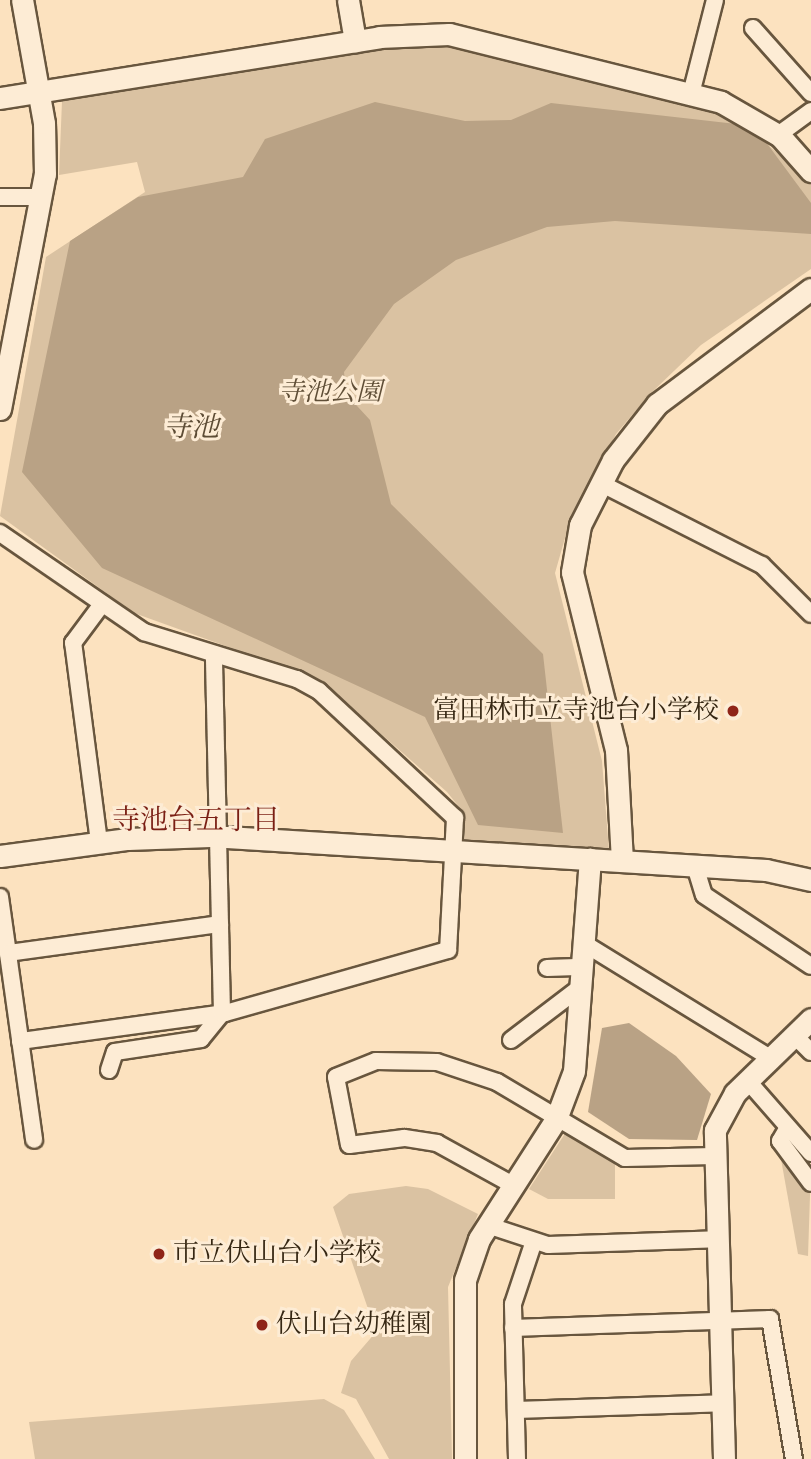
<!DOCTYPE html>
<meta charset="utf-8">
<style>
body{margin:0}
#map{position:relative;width:811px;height:1459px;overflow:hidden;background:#fce2bf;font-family:"IM FELL Double Pica","Noto Serif JP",serif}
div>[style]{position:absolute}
.green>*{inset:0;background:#dac2a2}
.water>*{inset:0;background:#b9a285}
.roads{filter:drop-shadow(2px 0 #68563e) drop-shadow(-2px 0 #68563e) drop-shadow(0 2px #68563e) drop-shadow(0 -2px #68563e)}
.street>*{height:16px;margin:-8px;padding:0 8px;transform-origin:8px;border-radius:8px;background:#fdecd5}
.secondary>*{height:21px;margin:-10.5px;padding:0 10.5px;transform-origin:10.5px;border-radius:10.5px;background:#fdecd5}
.dots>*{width:19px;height:19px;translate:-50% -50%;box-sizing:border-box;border:4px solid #fdecd5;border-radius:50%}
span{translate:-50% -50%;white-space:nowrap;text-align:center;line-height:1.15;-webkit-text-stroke:6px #fdecd5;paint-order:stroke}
.park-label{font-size:26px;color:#5f4e37;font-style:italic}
.poi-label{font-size:26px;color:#362713}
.right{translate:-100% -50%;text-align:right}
.left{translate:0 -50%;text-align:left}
.water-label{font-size:28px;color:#5d4c35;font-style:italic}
.neighbourhood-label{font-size:28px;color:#7a1f14}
</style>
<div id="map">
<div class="green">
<i style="clip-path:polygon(431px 43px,736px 115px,811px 184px,811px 269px,701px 345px,649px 395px,616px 434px,567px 531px,555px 573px,602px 761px,609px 851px,464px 843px,463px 812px,447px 792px,320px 680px,134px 613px,0 516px,46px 257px,145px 192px,137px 162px,59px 175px,62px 101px,317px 55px)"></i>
<i style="clip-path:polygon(566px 1132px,615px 1160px,615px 1199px,548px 1199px,529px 1189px)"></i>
<i style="clip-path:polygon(793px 1145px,811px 1165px,808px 1256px,798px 1254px,779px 1148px)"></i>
<i style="clip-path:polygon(406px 1186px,428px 1189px,478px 1214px,448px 1287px,452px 1459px,389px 1459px,356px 1399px,341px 1393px,351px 1361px,376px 1332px,333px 1207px,349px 1194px)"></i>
<i style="clip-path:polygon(324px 1399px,344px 1410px,375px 1459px,35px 1459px,29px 1422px)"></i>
</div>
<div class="water">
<i style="clip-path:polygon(375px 102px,465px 121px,511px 120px,551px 103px,754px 126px,811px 203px,811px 234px,615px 221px,547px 227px,456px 260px,394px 304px,344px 372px,346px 394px,370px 420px,391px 504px,543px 654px,563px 833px,478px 825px,425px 717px,102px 568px,22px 472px,70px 241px,138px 197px,243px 177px,265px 139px)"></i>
<i style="clip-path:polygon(629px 1023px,676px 1056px,711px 1094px,697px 1140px,629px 1139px,588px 1112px,602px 1028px)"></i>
</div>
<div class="roads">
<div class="street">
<i style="left:753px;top:28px;width:87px;rotate:48.3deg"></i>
<i style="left:691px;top:94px;width:97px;rotate:-75.7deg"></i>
<i style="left:778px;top:135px;width:41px;rotate:-36deg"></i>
<i style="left:0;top:197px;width:41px"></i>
<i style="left:602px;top:484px;width:179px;rotate:26.9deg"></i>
<i style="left:762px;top:565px;width:69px;rotate:45deg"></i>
<i style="left:0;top:533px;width:175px;rotate:34.5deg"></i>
<i style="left:144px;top:632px;width:160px;rotate:17.1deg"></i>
<i style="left:297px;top:679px;width:25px;rotate:29deg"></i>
<i style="left:319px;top:691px;width:186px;rotate:43deg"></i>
<i style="left:455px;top:818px;width:132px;rotate:93deg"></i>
<i style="left:448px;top:950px;width:232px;rotate:164.2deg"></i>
<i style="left:225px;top:1013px;width:207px;rotate:172.2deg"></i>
<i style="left:99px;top:842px;width:201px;rotate:-97.4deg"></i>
<i style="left:73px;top:643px;width:49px;rotate:-53.4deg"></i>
<i style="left:695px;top:866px;width:30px;rotate:73deg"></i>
<i style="left:704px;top:895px;width:128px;rotate:33.6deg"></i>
<i style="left:0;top:897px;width:245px;rotate:82deg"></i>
<i style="left:585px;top:944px;width:217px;rotate:31.6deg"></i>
<i style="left:8px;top:953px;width:214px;rotate:-7.8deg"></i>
<i style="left:547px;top:968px;width:37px;rotate:-2deg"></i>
<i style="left:794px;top:1035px;width:24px;rotate:45deg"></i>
<i style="left:511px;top:1040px;width:89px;rotate:-37.3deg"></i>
<i style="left:109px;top:1070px;width:19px;rotate:-72deg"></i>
<i style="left:115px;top:1052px;width:87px;rotate:-8.6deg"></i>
<i style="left:201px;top:1039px;width:33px;rotate:-51deg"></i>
<i style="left:222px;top:1013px;width:359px;rotate:-91.3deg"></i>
<i style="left:747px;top:1080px;width:97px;rotate:48.8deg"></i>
<i style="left:787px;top:1129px;width:14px;rotate:120deg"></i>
<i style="left:780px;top:1141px;width:52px;rotate:53.6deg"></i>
<i style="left:513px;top:1185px;width:87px;rotate:-151.1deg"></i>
<i style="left:437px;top:1143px;width:33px;rotate:-171deg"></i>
<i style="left:404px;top:1138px;width:55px;rotate:172.7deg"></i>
<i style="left:349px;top:1145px;width:69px;rotate:-100.8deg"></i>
<i style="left:336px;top:1077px;width:43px;rotate:-21.8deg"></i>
<i style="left:376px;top:1061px;width:61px;rotate:0.9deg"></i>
<i style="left:437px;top:1062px;width:63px;rotate:18.4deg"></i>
<i style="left:497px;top:1082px;width:149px;rotate:30.7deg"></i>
<i style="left:625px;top:1158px;width:89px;rotate:-1.3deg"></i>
<i style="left:487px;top:1225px;width:64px;rotate:18.2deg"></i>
<i style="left:548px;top:1245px;width:168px;rotate:-2deg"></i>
<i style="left:513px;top:1328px;width:257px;rotate:-2deg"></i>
<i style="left:770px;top:1319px;width:142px;rotate:80.3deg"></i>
<i style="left:516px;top:1410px;width:206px;rotate:-1.9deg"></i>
<i style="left:517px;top:1459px;width:155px;rotate:-91.5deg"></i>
<i style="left:513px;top:1304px;width:63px;rotate:-71.6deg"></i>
</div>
<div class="secondary">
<i style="left:348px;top:0;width:42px;rotate:80.3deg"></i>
<i style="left:0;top:98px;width:384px;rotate:-9.1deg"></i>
<i style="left:379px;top:37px;width:70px;rotate:-2.5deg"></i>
<i style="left:449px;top:34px;width:280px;rotate:14deg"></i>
<i style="left:721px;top:102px;width:68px;rotate:30deg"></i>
<i style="left:780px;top:136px;width:47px;rotate:48.5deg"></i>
<i style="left:0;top:409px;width:239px;rotate:-79.2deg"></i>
<i style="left:45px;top:174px;width:51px;rotate:-91.1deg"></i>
<i style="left:44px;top:123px;width:125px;rotate:-100.1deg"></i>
<i style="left:0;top:856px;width:129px;rotate:-7.6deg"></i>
<i style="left:128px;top:839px;width:82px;rotate:-2.1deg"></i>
<i style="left:210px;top:836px;width:557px;rotate:3.5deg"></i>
<i style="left:766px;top:870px;width:46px;rotate:12.5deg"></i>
<i style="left:622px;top:861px;width:111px;rotate:-93.1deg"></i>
<i style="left:616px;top:750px;width:183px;rotate:-103.9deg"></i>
<i style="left:572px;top:572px;width:48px;rotate:-80.3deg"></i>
<i style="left:580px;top:525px;width:73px;rotate:-63.1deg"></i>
<i style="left:613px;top:460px;width:71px;rotate:-51.8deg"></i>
<i style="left:657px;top:404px;width:192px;rotate:-36.8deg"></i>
<i style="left:465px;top:1459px;width:179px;rotate:-90deg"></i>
<i style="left:465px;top:1280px;width:43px;rotate:-71.1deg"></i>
<i style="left:479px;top:1239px;width:143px;rotate:-57.3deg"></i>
<i style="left:556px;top:1119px;width:51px;rotate:-69.4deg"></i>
<i style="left:574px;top:1071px;width:213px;rotate:-85.7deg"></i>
<i style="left:724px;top:1459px;width:329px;rotate:-91.6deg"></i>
<i style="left:715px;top:1130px;width:42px;rotate:-61.6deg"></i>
<i style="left:735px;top:1093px;width:106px;rotate:-44.2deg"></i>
</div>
</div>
<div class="dots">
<i style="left:733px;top:711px;background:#8f2418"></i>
<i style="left:159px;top:1254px;background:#8f2418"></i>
<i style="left:262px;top:1325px;background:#8f2418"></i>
</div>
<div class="park-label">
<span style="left:330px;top:393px">寺池公園</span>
</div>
<div class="poi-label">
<span class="right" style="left:719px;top:711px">富田林市立寺池台小学校</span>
<span class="left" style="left:173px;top:1254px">市立伏山台小学校</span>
<span class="left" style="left:276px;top:1325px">伏山台幼稚園</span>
</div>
<div class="water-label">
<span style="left:191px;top:428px">寺池</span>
</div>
<div class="neighbourhood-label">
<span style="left:196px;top:821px">寺池台五丁目</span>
</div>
</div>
